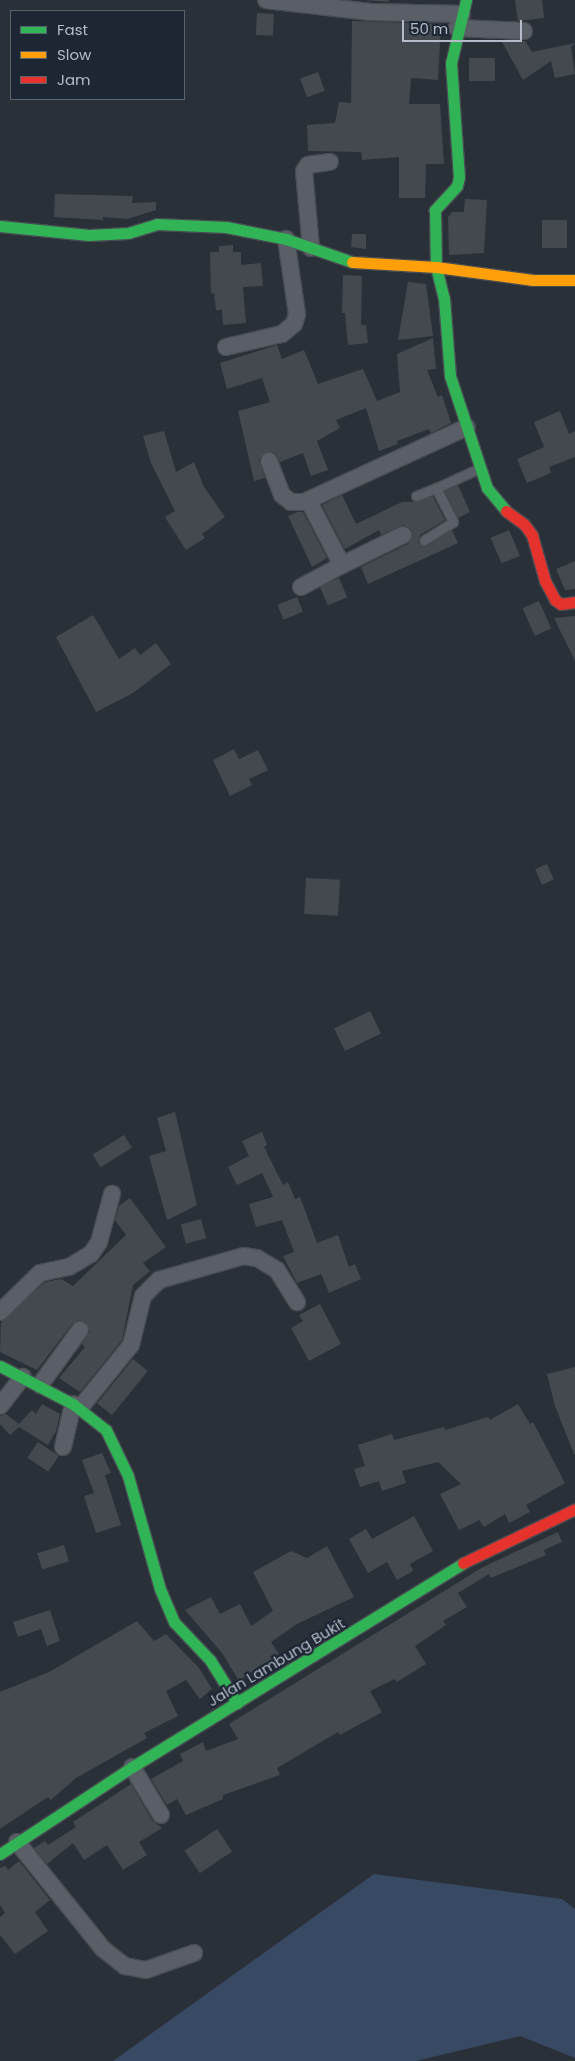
<!DOCTYPE html>
<style>
body{margin:0}
#map{position:relative;width:575px;height:2061px;overflow:hidden;background:#2a3038;font-family:Poppins,sans-serif}
div>[style]{position:absolute}
.water>*{inset:0;background:#384963}
.building>*{inset:0;background:#444950;transform-origin:0 0}
.roads{filter:drop-shadow(1px 0 #484c53) drop-shadow(-1px 0 #484c53) drop-shadow(0 1px #484c53) drop-shadow(0 -1px #484c53)}
.lane>*{height:9px;margin:-4.5px;padding:0 4.5px;transform-origin:4.5px;border-radius:4.5px;background:#5a5e66}
.street>*{height:16px;margin:-8px;padding:0 8px;transform-origin:8px;border-radius:8px;background:#5a5e66}
.fast>*{height:11px;margin:-5.5px;padding:0 5.5px;transform-origin:5.5px;border-radius:5.5px;background:#30b455}
.slow>*{height:11px;margin:-5.5px;padding:0 5.5px;transform-origin:5.5px;border-radius:5.5px;background:#ff9f0a}
.jam>*{height:11px;margin:-5.5px;padding:0 5.5px;transform-origin:5.5px;border-radius:5.5px;background:#e5322d}
span{translate:-50% -50%;white-space:nowrap;text-align:center;line-height:1.15;-webkit-text-stroke:4.5px #1d2633;paint-order:stroke}
.street-label{font-size:15px;color:#b4bcc9}
.legend{position:absolute;left:10px;top:10px;width:175px;height:90px;box-sizing:border-box;background:#1d2633;border:1px solid #59626f;margin:0;padding:6px 9px;list-style:none;font-size:15px;color:#b4bcc9}
.legend li{display:flex;align-items:center;gap:10px;height:25px}
.legend b{width:25px;border:1px solid #59626f}
.scale{position:absolute;left:402px;top:20px;width:120px;height:22px;box-sizing:border-box;border:2px solid #b4bcc9;border-top:0;padding-left:6px;font-size:15px;line-height:18px;white-space:nowrap;color:#b4bcc9;-webkit-text-stroke:4px #1d2633;paint-order:stroke}
</style>
<div id="map">
<div class="water">
<i style="clip-path:polygon(374px 1874px,562px 1899px,575px 1909px,575px 2058px,520px 2036px,416px 2061px,113px 2061px)"></i>
</div>
<div class="building">
<i style="clip-path:polygon(363px 0,389px 0,389px 2px)"></i>
<i style="clip-path:polygon(515px 0,542px 0,544px 18px,518px 21px)"></i>
<i style="left:257px;top:13px;width:17px;height:22px;rotate:3deg"></i>
<i style="clip-path:polygon(352px 21px,441px 24px,438px 80px,411px 78px,409px 104px,440px 104px,444px 164px,426px 164px,425px 198px,399px 198px,399px 157px,362px 160px,361px 152px,308px 151px,307px 125px,335px 123px,339px 102px,351px 103px)"></i>
<i style="clip-path:polygon(501px 40px,525px 41px,532px 52px,575px 43px,571px 47px,575px 74px,555px 78px,551px 61px,523px 80px)"></i>
<i style="left:495px;top:58px;width:23px;height:26px;rotate:90deg"></i>
<i style="left:318px;top:72px;width:20px;height:19px;rotate:70deg"></i>
<i style="clip-path:polygon(55px 194px,133px 196px,132px 203px,156px 202px,156px 210px,127px 219px,103px 217px,103px 220px,54px 217px)"></i>
<i style="clip-path:polygon(465px 199px,487px 200px,484px 253px,449px 255px,448px 217px,452px 212px,464px 212px)"></i>
<i style="left:567px;top:220px;width:28px;height:25px;rotate:90deg"></i>
<i style="clip-path:polygon(352px 234px,366px 234px,366px 249px,351px 247px)"></i>
<i style="clip-path:polygon(233px 245px,233px 252px,241px 252px,241px 265px,261px 263px,263px 286px,243px 287px,246px 323px,223px 325px,222px 310px,216px 310px,214px 293px,211px 294px,210px 252px,219px 252px,219px 246px)"></i>
<i style="clip-path:polygon(343px 275px,362px 276px,361px 325px,366px 325px,368px 343px,348px 345px,345px 313px,342px 313px)"></i>
<i style="clip-path:polygon(408px 282px,426px 284px,433px 336px,398px 340px)"></i>
<i style="clip-path:polygon(433px 338px,436px 369px,427px 370px,438px 397px,442px 395px,451px 423px,431px 433px,429px 429px,397px 441px,398px 444px,379px 451px,366px 408px,336px 420px,340px 428px,317px 441px,328px 470px,311px 476px,303px 453px,280px 462px,275px 453px,266px 452px,259px 460px,265px 478px,254px 481px,238px 411px,270px 402px,262px 378px,227px 389px,220px 363px,277px 345px,282px 359px,304px 350px,318px 384px,363px 369px,377px 401px,400px 392px,397px 354px)"></i>
<i style="clip-path:polygon(560px 411px,569px 434px,575px 431px,575px 457px,549px 467px,551px 473px,527px 483px,517px 459px,544px 447px,534px 422px)"></i>
<i style="clip-path:polygon(164px 431px,176px 472px,194px 462px,204px 487px,225px 517px,202px 534px,205px 538px,186px 550px,165px 517px,175px 511px,151px 463px,143px 436px)"></i>
<i style="clip-path:polygon(458px 485px,470px 512px,458px 518px,444px 491px)"></i>
<i style="clip-path:polygon(342px 495px,356px 524px,402px 502px,418px 502px,433px 496px,445px 520px,420px 535px,418px 543px,427px 546px,452px 530px,458px 543px,368px 584px,361px 567px,408px 544px,412px 531px,403px 525px,381px 535px,379px 530px,345px 549px,322px 505px)"></i>
<i style="clip-path:polygon(297px 512px,303px 512px,327px 558px,312px 567px,288px 516px)"></i>
<i style="left:509px;top:530px;width:28px;height:20px;rotate:67deg"></i>
<i style="clip-path:polygon(575px 561px,575px 589px,565px 590px,556px 569px)"></i>
<i style="left:339px;top:578px;width:21px;height:21px;rotate:67deg"></i>
<i style="left:297px;top:597px;width:16px;height:21px;rotate:68deg"></i>
<i style="left:539px;top:601px;width:30px;height:18px;rotate:66deg"></i>
<i style="clip-path:polygon(93px 615px,119px 659px,135px 648px,140px 655px,156px 643px,171px 664px,133px 693px,96px 712px,56px 637px)"></i>
<i style="clip-path:polygon(575px 616px,575px 661px,554px 618px)"></i>
<i style="clip-path:polygon(234px 749px,239px 759px,258px 750px,268px 770px,249px 779px,252px 785px,230px 796px,213px 760px)"></i>
<i style="left:547px;top:864px;width:17px;height:13px;rotate:66deg"></i>
<i style="left:306px;top:878px;width:34px;height:36px;rotate:3deg"></i>
<i style="left:370px;top:1011px;width:25px;height:40px;rotate:64deg"></i>
<i style="clip-path:polygon(175px 1112px,197px 1205px,167px 1220px,149px 1156px,166px 1151px,157px 1118px)"></i>
<i style="clip-path:polygon(262px 1132px,267px 1145px,264px 1147px,283px 1185px,288px 1182px,295px 1199px,300px 1197px,317px 1243px,338px 1235px,349px 1267px,355px 1264px,361px 1279px,329px 1293px,321px 1274px,297px 1283px,283px 1256px,294px 1252px,282px 1220px,256px 1227px,249px 1204px,273px 1197px,262px 1173px,237px 1185px,228px 1167px,249px 1156px,242px 1141px)"></i>
<i style="left:124px;top:1135px;width:15px;height:37px;rotate:58deg"></i>
<i style="clip-path:polygon(130px 1198px,166px 1247px,143px 1263px,150px 1271px,133px 1285px,122px 1340px,80px 1392px,59px 1378px,85px 1347px,82px 1344px,90px 1331px,85px 1322px,72px 1324px,37px 1370px,0 1352px,1px 1322px,45px 1282px,61px 1279px,73px 1286px,126px 1235px,115px 1220px,119px 1206px)"></i>
<i style="left:201px;top:1219px;width:20px;height:21px;rotate:75deg"></i>
<i style="clip-path:polygon(320px 1304px,341px 1344px,309px 1361px,291px 1328px,303px 1321px,299px 1315px)"></i>
<i style="left:133px;top:1359px;width:19px;height:57px;rotate:39deg"></i>
<i style="clip-path:polygon(575px 1367px,575px 1454px,574px 1454px,555px 1406px,547px 1374px)"></i>
<i style="clip-path:polygon(42px 1404px,60px 1414px,56px 1431px,48px 1445px,19px 1427px,10px 1435px,0 1424px,0 1416px,6px 1414px,19px 1424px,32px 1410px,36px 1414px)"></i>
<i style="clip-path:polygon(518px 1404px,530px 1424px,533px 1422px,565px 1483px,526px 1505px,530px 1512px,509px 1523px,505px 1514px,484px 1527px,479px 1520px,459px 1530px,440px 1494px,461px 1484px,438px 1462px,402px 1471px,406px 1483px,382px 1491px,379px 1481px,360px 1487px,354px 1469px,365px 1466px,358px 1445px,392px 1434px,394px 1440px,444px 1427px,445px 1430px,488px 1417px,490px 1420px)"></i>
<i style="left:38px;top:1442px;width:25px;height:19px;rotate:34deg"></i>
<i style="clip-path:polygon(102px 1453px,111px 1473px,105px 1475px,121px 1525px,96px 1533px,84px 1496px,94px 1493px,82px 1460px)"></i>
<i style="clip-path:polygon(414px 1516px,433px 1551px,410px 1564px,413px 1571px,397px 1580px,387px 1562px,368px 1573px,349px 1539px,366px 1529px,372px 1539px)"></i>
<i style="clip-path:polygon(558px 1532px,562px 1542px,544px 1550px,546px 1555px,491px 1578px,489px 1574px,458px 1593px,467px 1607px,443px 1621px,446px 1625px,415px 1646px,426px 1664px,397px 1682px,395px 1679px,370px 1691px,382px 1712px,340px 1735px,338px 1732px,277px 1768px,280px 1775px,223px 1795px,223px 1799px,186px 1815px,177px 1799px,167px 1805px,151px 1779px,183px 1761px,180px 1754px,203px 1742px,206px 1751px,238px 1739px,229px 1724px,483px 1567px)"></i>
<i style="left:64px;top:1545px;width:17px;height:28px;rotate:73deg"></i>
<i style="clip-path:polygon(327px 1546px,354px 1597px,297px 1624px,271px 1642px,279px 1654px,276px 1656px,280px 1661px,270px 1667px,266px 1662px,239px 1681px,222px 1653px,185px 1610px,211px 1597px,220px 1614px,240px 1604px,251px 1626px,273px 1611px,253px 1572px,291px 1551px,307px 1558px)"></i>
<i style="clip-path:polygon(50px 1610px,60px 1641px,47px 1646px,41px 1629px,18px 1637px,13px 1622px)"></i>
<i style="clip-path:polygon(137px 1621px,154px 1641px,166px 1634px,199px 1668px,212px 1689px,200px 1699px,186px 1680px,166px 1691px,178px 1716px,144px 1733px,147px 1738px,76px 1778px,51px 1800px,48px 1797px,0 1829px,0 1692px,49px 1672px)"></i>
<i style="clip-path:polygon(131px 1784px,152px 1820px,162px 1828px,139px 1842px,147px 1855px,123px 1870px,107px 1845px,84px 1860px,73px 1843px,47px 1864px,34px 1848px,45px 1841px,48px 1845px,76px 1827px,73px 1822px)"></i>
<i style="left:217px;top:1829px;width:27px;height:39px;rotate:56deg"></i>
<i style="clip-path:polygon(19px 1861px,50px 1900px,35px 1912px,48px 1931px,15px 1954px,0 1935px,0 1917px,5px 1913px,0 1905px,0 1868px,5px 1866px,8px 1870px)"></i>
</div>
<div class="roads">
<div class="lane">
<i style="left:436px;top:488px;width:48px;rotate:-24.4deg"></i>
<i style="left:416px;top:496px;width:22px;rotate:-22deg"></i>
<i style="left:436px;top:488px;width:38px;rotate:63deg"></i>
<i style="left:453px;top:522px;width:34px;rotate:148deg"></i>
</div>
<div class="street">
<i style="left:266px;top:0;width:105px;rotate:6.6deg"></i>
<i style="left:370px;top:12px;width:92px;rotate:1.2deg"></i>
<i style="left:457px;top:28px;width:67px;rotate:2.6deg"></i>
<i style="left:311px;top:248px;width:77px;rotate:-95.2deg"></i>
<i style="left:304px;top:171px;width:7px;rotate:-56deg"></i>
<i style="left:308px;top:165px;width:22px;rotate:-8deg"></i>
<i style="left:226px;top:347px;width:57px;rotate:-13.1deg"></i>
<i style="left:282px;top:334px;width:16px;rotate:-40deg"></i>
<i style="left:294px;top:324px;width:10px;rotate:-73deg"></i>
<i style="left:297px;top:314px;width:76px;rotate:-98.3deg"></i>
<i style="left:269px;top:461px;width:36px;rotate:69deg"></i>
<i style="left:282px;top:495px;width:11px;rotate:38deg"></i>
<i style="left:291px;top:502px;width:13px"></i>
<i style="left:304px;top:502px;width:179px;rotate:-24.7deg"></i>
<i style="left:342px;top:565px;width:68px;rotate:-26.2deg"></i>
<i style="left:301px;top:587px;width:47px;rotate:-28.2deg"></i>
<i style="left:342px;top:565px;width:73px;rotate:-117.6deg"></i>
<i style="left:0;top:1312px;width:56px;rotate:-44.3deg"></i>
<i style="left:40px;top:1273px;width:30px;rotate:-12deg"></i>
<i style="left:69px;top:1267px;width:26px;rotate:-31deg"></i>
<i style="left:91px;top:1254px;width:14px;rotate:-56deg"></i>
<i style="left:99px;top:1242px;width:50px;rotate:-74.8deg"></i>
<i style="left:40px;top:1385px;width:68px;rotate:-54deg"></i>
<i style="left:0;top:1406px;width:37px;rotate:-52deg"></i>
<i style="left:80px;top:1408px;width:81px;rotate:-51deg"></i>
<i style="left:131px;top:1345px;width:50px;rotate:-76.2deg"></i>
<i style="left:143px;top:1296px;width:23px;rotate:-45deg"></i>
<i style="left:159px;top:1280px;width:88px;rotate:-15.8deg"></i>
<i style="left:244px;top:1256px;width:13px;rotate:9deg"></i>
<i style="left:257px;top:1258px;width:23px;rotate:31deg"></i>
<i style="left:277px;top:1270px;width:38px;rotate:58deg"></i>
<i style="left:63px;top:1447px;width:44px;rotate:-76.9deg"></i>
<i style="left:132px;top:1767px;width:56px;rotate:58.9deg"></i>
<i style="left:17px;top:1842px;width:137px;rotate:51.2deg"></i>
<i style="left:103px;top:1949px;width:28px;rotate:38deg"></i>
<i style="left:125px;top:1966px;width:21px;rotate:11deg"></i>
<i style="left:146px;top:1970px;width:51px;rotate:-19.5deg"></i>
</div>
<div class="fast">
<i style="left:466px;top:0;width:65px;rotate:103.4deg"></i>
<i style="left:451px;top:63px;width:114px;rotate:86deg"></i>
<i style="left:459px;top:177px;width:9px;rotate:103deg"></i>
<i style="left:457px;top:186px;width:33px;rotate:133deg"></i>
<i style="left:435px;top:210px;width:57px;rotate:89deg"></i>
<i style="left:436px;top:267px;width:32px;rotate:76deg"></i>
<i style="left:444px;top:298px;width:78px;rotate:85.6deg"></i>
<i style="left:450px;top:376px;width:118px;rotate:71.7deg"></i>
<i style="left:487px;top:488px;width:30px;rotate:50deg"></i>
<i style="left:0;top:226px;width:89px;rotate:5.8deg"></i>
<i style="left:89px;top:235px;width:39px;rotate:-3deg"></i>
<i style="left:128px;top:233px;width:30px;rotate:-17deg"></i>
<i style="left:157px;top:224px;width:69px;rotate:2.5deg"></i>
<i style="left:226px;top:227px;width:61px;rotate:11.3deg"></i>
<i style="left:286px;top:239px;width:70px;rotate:19.2deg"></i>
<i style="left:0;top:1366px;width:82px;rotate:27.5deg"></i>
<i style="left:73px;top:1404px;width:42px;rotate:38.2deg"></i>
<i style="left:106px;top:1430px;width:51px;rotate:64.4deg"></i>
<i style="left:128px;top:1476px;width:117px;rotate:74.2deg"></i>
<i style="left:160px;top:1589px;width:36px;rotate:67deg"></i>
<i style="left:174px;top:1622px;width:52px;rotate:46.5deg"></i>
<i style="left:210px;top:1660px;width:51px;rotate:57.9deg"></i>
<i style="left:0;top:1854px;width:158px;rotate:-33.4deg"></i>
<i style="left:132px;top:1767px;width:389px;rotate:-31.6deg"></i>
</div>
<div class="slow">
<i style="left:352px;top:262px;width:84px;rotate:3.4deg"></i>
<i style="left:436px;top:267px;width:98px;rotate:7.6deg"></i>
<i style="left:533px;top:280px;width:42px"></i>
</div>
<div class="jam">
<i style="left:506px;top:511px;width:22px;rotate:36deg"></i>
<i style="left:524px;top:524px;width:14px;rotate:54deg"></i>
<i style="left:532px;top:535px;width:48px;rotate:74.2deg"></i>
<i style="left:545px;top:581px;width:21px;rotate:62deg"></i>
<i style="left:555px;top:600px;width:7px;rotate:34deg"></i>
<i style="left:561px;top:604px;width:14px;rotate:-8deg"></i>
<i style="left:463px;top:1563px;width:124px;rotate:-25.7deg"></i>
</div>
</div>
<div class="street-label">
<span style="left:276px;top:1662px;rotate:-31deg">Jalan Lambung Bukit</span>
</div>
<ul class="legend">
<li><b style="height:6px;background:#30b455"></b>Fast</li>
<li><b style="height:6px;background:#ff9f0a"></b>Slow</li>
<li><b style="height:6px;background:#e5322d"></b>Jam</li>
</ul>
<div class="scale">50 m</div>
</div>
